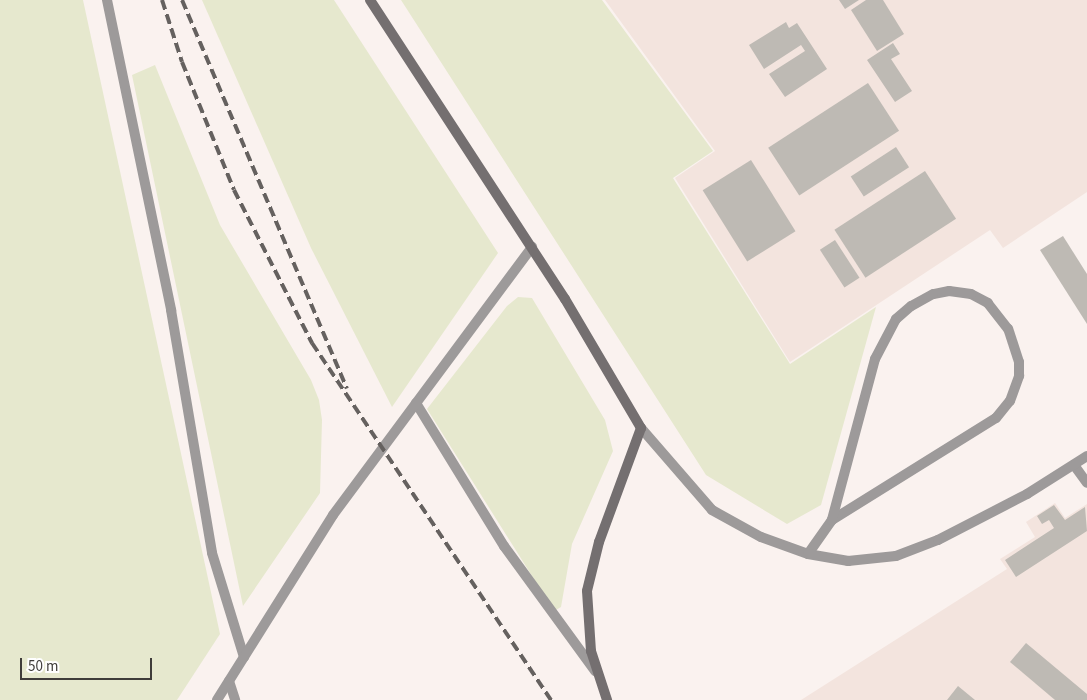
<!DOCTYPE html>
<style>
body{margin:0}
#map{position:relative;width:1087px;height:700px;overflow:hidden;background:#faf2ef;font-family:"Source Sans 3",sans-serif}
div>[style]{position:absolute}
.built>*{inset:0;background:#f3e4de}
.green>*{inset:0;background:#e6e8ce}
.building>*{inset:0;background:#bebab4;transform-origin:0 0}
.lane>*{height:10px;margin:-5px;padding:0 5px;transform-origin:5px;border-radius:5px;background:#9d9a9a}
.street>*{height:10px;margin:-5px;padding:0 5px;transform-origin:5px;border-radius:5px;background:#9d9a9a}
.secondary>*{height:10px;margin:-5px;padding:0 5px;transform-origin:5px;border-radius:5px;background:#746f70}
.rail>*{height:4px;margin-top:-2px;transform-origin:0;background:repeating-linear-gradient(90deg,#65615f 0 10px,transparent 0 15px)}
span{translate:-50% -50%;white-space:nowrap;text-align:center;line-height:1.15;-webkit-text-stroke:4px #fff;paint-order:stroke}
.scale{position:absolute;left:20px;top:658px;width:132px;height:22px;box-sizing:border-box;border:2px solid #3f3c3a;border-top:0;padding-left:6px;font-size:15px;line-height:18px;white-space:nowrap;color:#3f3c3a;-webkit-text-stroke:4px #fff;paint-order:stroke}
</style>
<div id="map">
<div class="built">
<i style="clip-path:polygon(605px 0,1087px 0,1087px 192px,1003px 248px,990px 230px,790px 362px,675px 178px,715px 151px)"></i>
<i style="clip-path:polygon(1055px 503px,1065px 518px,1087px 504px,1087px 700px,801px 700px,1007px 569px,1000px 559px,1035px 537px,1026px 522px)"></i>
</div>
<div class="green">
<i style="clip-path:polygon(0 0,83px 0,220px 634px,177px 700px,0 700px)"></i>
<i style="clip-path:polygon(202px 0,334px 0,498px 253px,392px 407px,311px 248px)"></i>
<i style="clip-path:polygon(401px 0,602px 0,713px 151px,673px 178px,790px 364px,876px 307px,821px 505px,787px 524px,706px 475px)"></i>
<i style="clip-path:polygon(155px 65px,220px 225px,311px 380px,319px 400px,322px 420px,320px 493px,243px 606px,132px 75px)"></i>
<i style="clip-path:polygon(518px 297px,532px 298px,605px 420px,613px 451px,572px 544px,561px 607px,554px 611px,427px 409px,507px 306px)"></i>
</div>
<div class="building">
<i style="clip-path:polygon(839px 0,859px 0,845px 9px)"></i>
<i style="clip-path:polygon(866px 0,883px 0,904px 34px,877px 51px,851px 10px)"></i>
<i style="clip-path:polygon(786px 22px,789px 28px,797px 23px,827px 69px,785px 97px,769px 74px,805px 51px,801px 45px,764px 69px,749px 45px)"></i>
<i style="clip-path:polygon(893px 43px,900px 54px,891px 59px,912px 91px,895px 102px,867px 60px)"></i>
<i style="left:868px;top:83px;width:57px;height:119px;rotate:57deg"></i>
<i style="left:896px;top:147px;width:24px;height:54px;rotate:57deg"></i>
<i style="left:751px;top:160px;width:84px;height:57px;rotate:58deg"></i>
<i style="left:925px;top:171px;width:57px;height:108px;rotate:57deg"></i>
<i style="clip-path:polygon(1063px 236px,1087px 274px,1087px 324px,1040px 250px)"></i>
<i style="left:835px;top:240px;width:45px;height:18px;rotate:57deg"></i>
<i style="clip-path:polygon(1054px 505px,1065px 520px,1085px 507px,1087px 531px,1016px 577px,1005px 560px,1054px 528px,1049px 520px,1042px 524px,1037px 516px)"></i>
<i style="clip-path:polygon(1026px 643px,1087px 694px,1087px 700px,1055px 700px,1010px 662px)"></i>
<i style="clip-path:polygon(958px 686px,975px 700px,947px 700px)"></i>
</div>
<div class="lane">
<i style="left:641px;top:428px;width:108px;rotate:49.1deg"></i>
<i style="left:712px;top:510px;width:56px;rotate:28.9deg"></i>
<i style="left:761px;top:537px;width:50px;rotate:19.9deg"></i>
<i style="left:808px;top:554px;width:42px;rotate:-54.8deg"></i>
<i style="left:832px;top:520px;width:193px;rotate:-31.9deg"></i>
<i style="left:996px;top:418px;width:22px;rotate:-51deg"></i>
<i style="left:1010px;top:401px;width:27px;rotate:-70deg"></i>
<i style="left:1019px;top:376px;width:14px;rotate:-90deg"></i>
<i style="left:1019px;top:362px;width:35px;rotate:-108deg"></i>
<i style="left:1008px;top:329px;width:33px;rotate:-128deg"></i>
<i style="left:988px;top:303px;width:19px;rotate:-152deg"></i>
<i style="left:971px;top:294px;width:22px;rotate:-172deg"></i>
<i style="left:949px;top:291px;width:16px;rotate:169deg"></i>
<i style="left:933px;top:294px;width:25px;rotate:151deg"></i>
<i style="left:911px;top:306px;width:20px;rotate:139deg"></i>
<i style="left:896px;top:319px;width:45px;rotate:117.7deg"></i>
<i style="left:875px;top:359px;width:167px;rotate:105deg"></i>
<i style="left:1074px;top:465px;width:22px;rotate:54deg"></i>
<i style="left:808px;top:554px;width:41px;rotate:9.9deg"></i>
<i style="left:848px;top:561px;width:48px;rotate:-5.9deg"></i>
<i style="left:896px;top:556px;width:45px;rotate:-20.9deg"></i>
<i style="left:938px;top:540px;width:100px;rotate:-27.3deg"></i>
<i style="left:1027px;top:494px;width:71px;rotate:-32.3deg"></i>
</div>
<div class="street">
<i style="left:107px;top:0;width:317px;rotate:78.3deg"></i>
<i style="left:171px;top:310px;width:246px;rotate:80.4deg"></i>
<i style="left:212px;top:553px;width:109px;rotate:72.9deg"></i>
<i style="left:416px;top:403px;width:168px;rotate:58.4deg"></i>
<i style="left:504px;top:546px;width:155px;rotate:53.9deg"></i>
<i style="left:229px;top:681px;width:20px;rotate:72deg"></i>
<i style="left:217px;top:700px;width:218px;rotate:-57.9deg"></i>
<i style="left:333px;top:515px;width:334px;rotate:-53.4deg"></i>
</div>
<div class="secondary">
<i style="left:370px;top:0;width:357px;rotate:56.9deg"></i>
<i style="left:565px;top:299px;width:150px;rotate:59.5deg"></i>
<i style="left:641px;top:428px;width:121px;rotate:110.2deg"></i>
<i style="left:599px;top:542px;width:50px;rotate:103.8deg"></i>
<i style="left:587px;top:591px;width:60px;rotate:86.2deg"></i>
<i style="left:591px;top:651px;width:52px;rotate:71.9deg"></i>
</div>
<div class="rail">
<i style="left:162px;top:0;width:65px;rotate:72.1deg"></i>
<i style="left:182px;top:62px;width:138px;rotate:67.9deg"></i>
<i style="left:234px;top:190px;width:172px;rotate:63deg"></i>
<i style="left:312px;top:343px;width:430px;rotate:56.2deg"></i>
<i style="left:182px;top:0;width:422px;rotate:67deg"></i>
</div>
<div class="scale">50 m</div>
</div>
